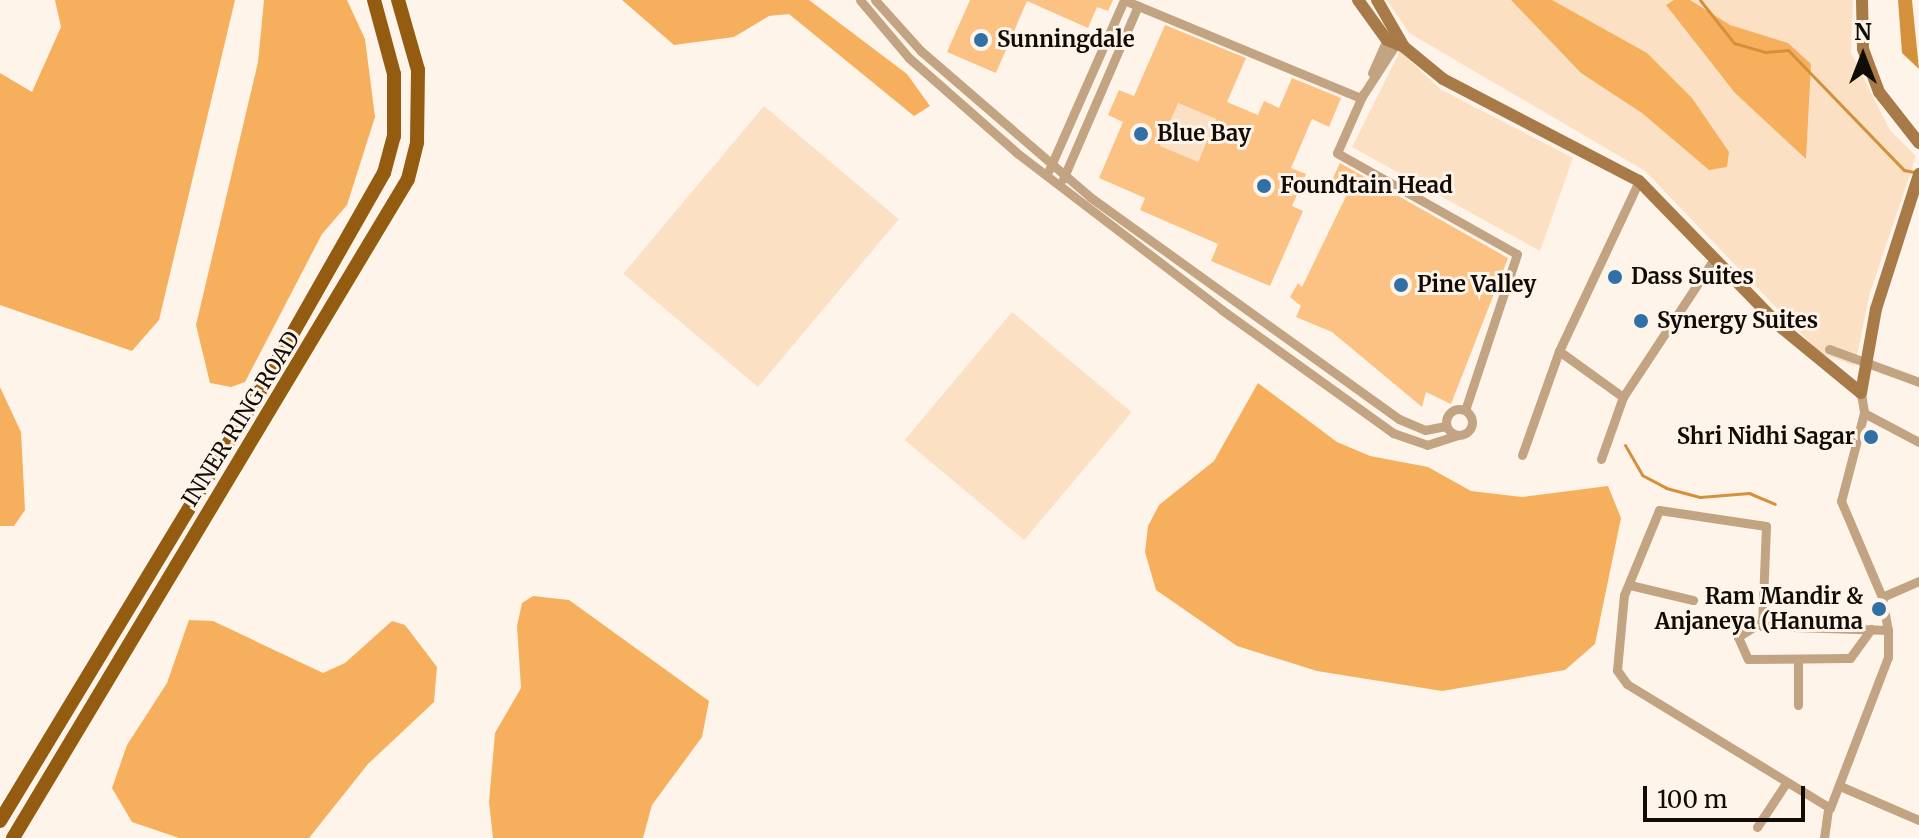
<!DOCTYPE html>
<style>
body{margin:0}
#map{position:relative;width:1919px;height:838px;overflow:hidden;background:#fff4e9;font-family:Merriweather,serif}
div>[style]{position:absolute}
.green>*{inset:0;background:#fbe0c4;transform-origin:0 0}
.forest>*{inset:0;background:#f6af5d}
.water>*{inset:0;background:#d5903c}
.stream>*{height:3px;margin:-1.5px;padding:0 1.5px;transform-origin:1.5px;border-radius:1.5px;background:#d5903c}
.building>*{inset:0;background:#fcc284}
.street>*{height:9px;margin:-4.5px;padding:0 4.5px;transform-origin:4.5px;border-radius:4.5px;background:#c2a382}
.street>.ring{margin:-4.5px;padding:0;box-sizing:content-box;background:none;border:9px solid #c2a382;border-radius:50%}
.secondary>*{height:12px;margin:-6px;padding:0 6px;transform-origin:6px;border-radius:6px;background:#a77a48}
.primary>*{height:14px;margin:-7px;padding:0 7px;transform-origin:7px;border-radius:7px;background:#935c10}
.dots>*{width:22px;height:22px;translate:-50% -50%;box-sizing:border-box;border:4px solid #fff4e9;border-radius:50%}
span{translate:-50% -50%;white-space:nowrap;text-align:center;line-height:1.15;-webkit-text-stroke:6px #fff4e9;paint-order:stroke}
.poi-label{font-size:22px;color:#120c07;font-weight:700}
.left{translate:0 -50%;text-align:left}
.right{translate:-100% -50%;text-align:right}
.street-label{font-size:22px;color:#120c07}
.north{position:absolute;left:1823px;top:16px;width:80px;height:80px;-webkit-text-stroke:6px #fff4e9;paint-order:stroke;rotate:0deg;font-size:22px;font-weight:700;line-height:32px;text-align:center;color:#120c07}
.north::after{content:'';display:block;margin:auto;width:28px;height:36px;background:#120c07;clip-path:polygon(50% 0,100% 100%,50% 72%,0 100%)}
.scale{position:absolute;left:1643px;top:786px;width:162px;height:36px;box-sizing:border-box;border:4px solid #120c07;border-top:0;padding-left:10px;font-size:24px;line-height:28px;white-space:nowrap;color:#120c07;-webkit-text-stroke:6px #fff4e9;paint-order:stroke}
</style>
<div id="map">
<div class="green">
<i style="clip-path:polygon(1387px 0,1853px 0,1851px 53px,1890px 130px,1916px 156px,1869px 296px,1855px 366px,1820px 353px,1645px 171px,1409px 33px)"></i>
<i style="clip-path:polygon(1400px 51px,1440px 89px,1573px 158px,1540px 251px,1352px 147px)"></i>
<i style="left:1178px;top:103px;width:41px;height:47px;rotate:23deg"></i>
<i style="left:764px;top:106px;width:176px;height:219px;rotate:40deg"></i>
<i style="left:1012px;top:312px;width:156px;height:167px;rotate:40deg"></i>
</div>
<div class="forest">
<i style="clip-path:polygon(55px 0,235px 0,159px 320px,132px 351px,0 305px,0 73px,32px 92px,61px 27px)"></i>
<i style="clip-path:polygon(264px 0,347px 0,365px 39px,375px 117px,347px 205px,322px 234px,245px 382px,231px 387px,210px 383px,196px 325px,258px 62px)"></i>
<i style="clip-path:polygon(622px 0,809px 0,907px 74px,930px 106px,914px 116px,789px 14px,769px 16px,734px 37px,674px 45px)"></i>
<i style="clip-path:polygon(1511px 0,1552px 0,1647px 53px,1692px 98px,1729px 152px,1727px 167px,1709px 170px,1642px 113px,1581px 73px)"></i>
<i style="clip-path:polygon(1674px 0,1690px 0,1730px 25px,1788px 43px,1811px 64px,1806px 159px,1735px 93px,1666px 5px)"></i>
<i style="clip-path:polygon(1258px 383px,1337px 442px,1370px 456px,1428px 467px,1471px 491px,1522px 497px,1608px 486px,1621px 518px,1595px 644px,1565px 670px,1442px 691px,1317px 671px,1237px 646px,1156px 590px,1145px 552px,1148px 526px,1159px 505px,1214px 461px)"></i>
<i style="clip-path:polygon(0 387px,21px 432px,25px 510px,14px 526px,0 526px)"></i>
<i style="clip-path:polygon(533px 596px,569px 600px,709px 701px,702px 737px,652px 805px,643px 838px,493px 838px,489px 802px,495px 733px,521px 688px,517px 626px,522px 603px)"></i>
<i style="clip-path:polygon(189px 620px,213px 621px,323px 673px,345px 663px,392px 621px,405px 625px,437px 667px,434px 702px,368px 764px,309px 838px,179px 838px,132px 822px,112px 788px,127px 745px,167px 683px)"></i>
</div>
<div class="water">
<i style="clip-path:polygon(1898px 0,1912px 0,1919px 69px,1902px 53px)"></i>
</div>
<div class="stream">
<i style="left:1700px;top:0;width:55px;rotate:51.7deg"></i>
<i style="left:1734px;top:43px;width:32px;rotate:16deg"></i>
<i style="left:1765px;top:52px;width:23px;rotate:-5deg"></i>
<i style="left:1788px;top:50px;width:167px;rotate:46deg"></i>
<i style="left:1904px;top:170px;width:10px;rotate:11deg"></i>
<i style="left:1625px;top:445px;width:34px;rotate:60deg"></i>
<i style="left:1642px;top:475px;width:27px;rotate:28deg"></i>
<i style="left:1666px;top:488px;width:35px;rotate:15deg"></i>
<i style="left:1700px;top:497px;width:49px;rotate:-4.7deg"></i>
<i style="left:1749px;top:493px;width:28px;rotate:23deg"></i>
</div>
<div class="building">
<i style="clip-path:polygon(970px 0,1113px 0,1108px 11px,1097px 7px,1088px 28px,1027px 1px,996px 73px,947px 52px)"></i>
<i style="clip-path:polygon(evenodd,1165px 25px,1246px 58px,1227px 102px,1258px 115px,1264px 101px,1279px 108px,1292px 78px,1341px 98px,1329px 127px,1312px 119px,1291px 168px,1306px 174px,1292px 206px,1303px 211px,1270px 286px,1211px 261px,1218px 244px,1140px 210px,1145px 198px,1099px 178px,1123px 122px,1108px 115px,1119px 90px,1134px 96px,1165px 25px,1178px 103px,1216px 119px,1198px 162px,1160px 146px,1178px 103px)"></i>
<i style="clip-path:polygon(1340px 163px,1508px 258px,1451px 404px,1426px 392px,1422px 407px,1332px 332px,1296px 317px,1301px 306px,1290px 297px,1298px 283px,1302px 287px,1350px 188px,1332px 180px)"></i>
</div>
<div class="street">
<i style="left:860px;top:0;width:76px;rotate:49.8deg"></i>
<i style="left:909px;top:58px;width:144px;rotate:41.3deg"></i>
<i style="left:1017px;top:153px;width:258px;rotate:37.4deg"></i>
<i style="left:1222px;top:310px;width:211px;rotate:35.7deg"></i>
<i style="left:1393px;top:433px;width:36px;rotate:19deg"></i>
<i style="left:1427px;top:445px;width:32px;rotate:-18deg"></i>
<i style="left:875px;top:0;width:69px;rotate:48deg"></i>
<i style="left:921px;top:51px;width:223px;rotate:40.8deg"></i>
<i style="left:1090px;top:197px;width:380px;rotate:35.7deg"></i>
<i style="left:1399px;top:419px;width:28px;rotate:23deg"></i>
<i style="left:1425px;top:430px;width:21px;rotate:-11deg"></i>
<i style="left:1372px;top:73px;width:36px;rotate:-66deg"></i>
<i style="left:1363px;top:94px;width:64px;rotate:113.8deg"></i>
<i style="left:1337px;top:153px;width:206px;rotate:29.3deg"></i>
<i style="left:1517px;top:254px;width:164px;rotate:108.4deg"></i>
<i style="left:1049px;top:170px;width:186px;rotate:-66.2deg"></i>
<i style="left:1124px;top:0;width:256px;rotate:22.5deg"></i>
<i style="left:1361px;top:98px;width:64px;rotate:-57.1deg"></i>
<i style="left:1063px;top:179px;width:189px;rotate:-66.6deg"></i>
<i style="left:1829px;top:349px;width:96px;rotate:20.1deg"></i>
<i style="left:1559px;top:351px;width:79px;rotate:35.7deg"></i>
<i style="left:1861px;top:393px;width:20px;rotate:81deg"></i>
<i style="left:1864px;top:413px;width:62px;rotate:27.8deg"></i>
<i class="ring" style="left:1446px;top:409px;width:17px;height:17px"></i>
<i style="left:1864px;top:413px;width:91px;rotate:104.6deg"></i>
<i style="left:1841px;top:501px;width:104px;rotate:66.9deg"></i>
<i style="left:1882px;top:597px;width:34px;rotate:80deg"></i>
<i style="left:1888px;top:630px;width:27px;rotate:90deg"></i>
<i style="left:1888px;top:657px;width:162px;rotate:111deg"></i>
<i style="left:1830px;top:808px;width:238px;rotate:-148.6deg"></i>
<i style="left:1627px;top:684px;width:17px;rotate:-126deg"></i>
<i style="left:1617px;top:670px;width:75px;rotate:-84.7deg"></i>
<i style="left:1624px;top:595px;width:92px;rotate:-67.6deg"></i>
<i style="left:1659px;top:510px;width:108px;rotate:8.5deg"></i>
<i style="left:1766px;top:526px;width:100px;rotate:92.3deg"></i>
<i style="left:1762px;top:626px;width:126px;rotate:1.8deg"></i>
<i style="left:1522px;top:455px;width:110px;rotate:-70.4deg"></i>
<i style="left:1559px;top:351px;width:188px;rotate:-64.8deg"></i>
<i style="left:1601px;top:459px;width:66px;rotate:-70.5deg"></i>
<i style="left:1623px;top:397px;width:165px;rotate:-56.6deg"></i>
<i style="left:1630px;top:585px;width:65px;rotate:13.4deg"></i>
<i style="left:1882px;top:597px;width:40px;rotate:-23.4deg"></i>
<i style="left:1760px;top:623px;width:26px;rotate:148deg"></i>
<i style="left:1738px;top:637px;width:24px;rotate:66deg"></i>
<i style="left:1748px;top:659px;width:102px;rotate:-0.6deg"></i>
<i style="left:1850px;top:658px;width:36px;rotate:-54deg"></i>
<i style="left:1798px;top:661px;width:44px;rotate:90deg"></i>
<i style="left:1840px;top:786px;width:86px;rotate:23.3deg"></i>
<i style="left:1757px;top:827px;width:53px;rotate:-56.6deg"></i>
<i style="left:1824px;top:838px;width:30px;rotate:-82deg"></i>
</div>
<div class="secondary">
<i style="left:1358px;top:0;width:49px;rotate:54.1deg"></i>
<i style="left:1387px;top:40px;width:18px;rotate:22deg"></i>
<i style="left:1377px;top:0;width:54px;rotate:60.1deg"></i>
<i style="left:1404px;top:47px;width:50px;rotate:39.4deg"></i>
<i style="left:1443px;top:79px;width:221px;rotate:27.5deg"></i>
<i style="left:1639px;top:181px;width:205px;rotate:45.8deg"></i>
<i style="left:1782px;top:328px;width:102px;rotate:39.4deg"></i>
<i style="left:1861px;top:393px;width:85px;rotate:-79.9deg"></i>
<i style="left:1876px;top:309px;width:142px;rotate:-72.3deg"></i>
<i style="left:1862px;top:0;width:49px;rotate:88.8deg"></i>
<i style="left:1863px;top:49px;width:46px;rotate:69.6deg"></i>
<i style="left:1879px;top:92px;width:65px;rotate:51.9deg"></i>
</div>
<div class="primary">
<i style="left:0;top:821px;width:502px;rotate:-58.84deg"></i>
<i style="left:260px;top:391px;width:251px;rotate:-60.4deg"></i>
<i style="left:384px;top:173px;width:38px;rotate:-75deg"></i>
<i style="left:394px;top:136px;width:62px;rotate:-90deg"></i>
<i style="left:394px;top:74px;width:77px;rotate:-105.1deg"></i>
<i style="left:13px;top:838px;width:768px;rotate:-59.06deg"></i>
<i style="left:408px;top:179px;width:38px;rotate:-76deg"></i>
<i style="left:417px;top:142px;width:72px;rotate:-89.2deg"></i>
<i style="left:418px;top:70px;width:73px;rotate:-105.9deg"></i>
</div>
<div class="dots">
<i style="left:981px;top:40px;background:#3170a7"></i>
<i style="left:1141px;top:134px;background:#3170a7"></i>
<i style="left:1264px;top:186px;background:#3170a7"></i>
<i style="left:1615px;top:277px;background:#3170a7"></i>
<i style="left:1401px;top:285px;background:#3170a7"></i>
<i style="left:1641px;top:321px;background:#3170a7"></i>
<i style="left:1871px;top:437px;background:#3170a7"></i>
<i style="left:1879px;top:609px;background:#3170a7"></i>
</div>
<div class="poi-label">
<span class="left" style="left:997px;top:40px">Sunningdale</span>
<span class="left" style="left:1157px;top:134px">Blue Bay</span>
<span class="left" style="left:1280px;top:186px">Foundtain Head</span>
<span class="left" style="left:1631px;top:277px">Dass Suites</span>
<span class="left" style="left:1417px;top:285px">Pine Valley</span>
<span class="left" style="left:1657px;top:321px">Synergy Suites</span>
<span class="right" style="left:1855px;top:437px">Shri Nidhi Sagar</span>
<span class="right" style="left:1863px;top:609px">Ram Mandir &amp;<br>Anjaneya (Hanuma</span>
</div>
<div class="street-label">
<span style="left:241px;top:419px;rotate:-58deg">INNER RING ROAD</span>
</div>
<div class="north">N</div>
<div class="scale">100 m</div>
</div>
